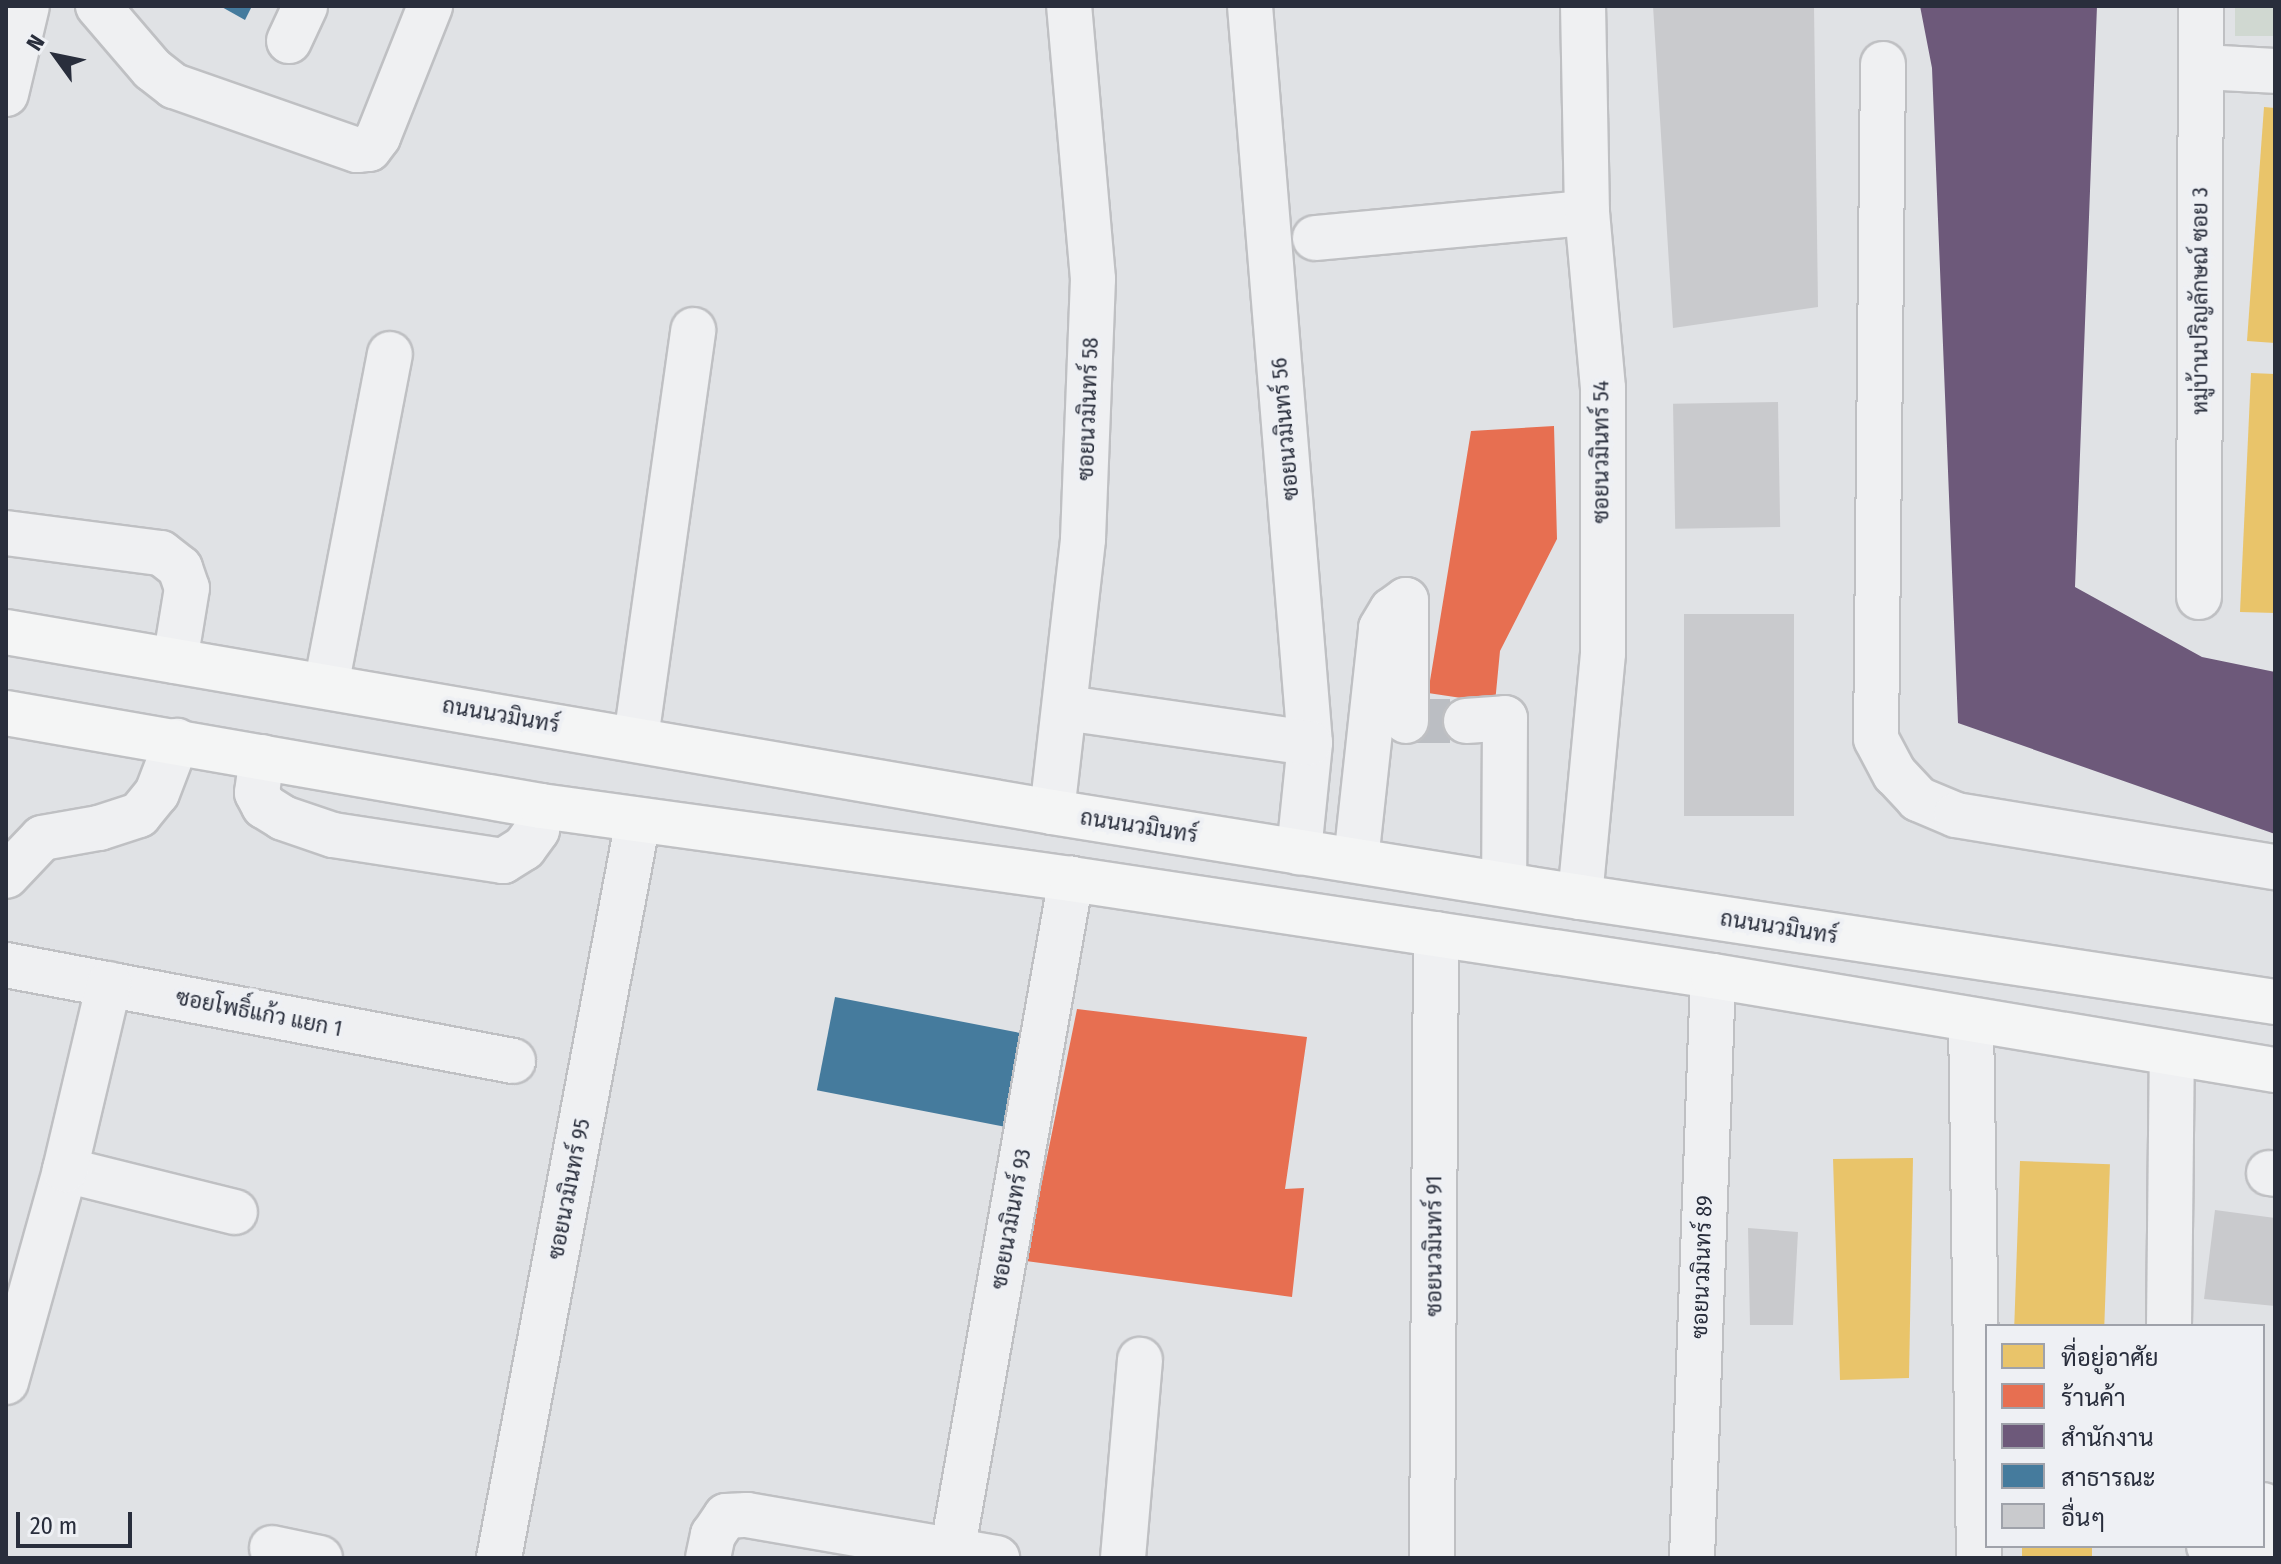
<!DOCTYPE html>
<meta charset="utf-8">
<style>
body{margin:0}
#map{position:relative;width:2281px;height:1564px;overflow:hidden;background:#e0e2e5;font-family:"Fira Sans Condensed",Sarabun,sans-serif}
div>[style]{position:absolute}
.green>*{inset:0;background:#d0d8d1;transform-origin:0 0}
.homes>*{inset:0;background:#e9c46a;transform-origin:0 0}
.shops>*{inset:0;background:#e76f51}
.offices>*{inset:0;background:#6d597a}
.public>*{inset:0;background:#457b9d;transform-origin:0 0}
.building>*{inset:0;background:#c9cacd;transform-origin:0 0}
.minor-tunnel>*{height:44px;margin-top:-22px;transform-origin:0;background:repeating-linear-gradient(90deg,#bbbec3 0 44px,transparent 0 66px)}
.roads{filter:drop-shadow(2px 0 #bfc0c3) drop-shadow(-2px 0 #bfc0c3) drop-shadow(0 2px #bfc0c3) drop-shadow(0 -2px #bfc0c3)}
.minor>*{height:44px;margin:-22px;padding:0 22px;transform-origin:22px;border-radius:22px;background:#eff0f2}
.major>*{height:44px;margin:-22px;padding:0 22px;transform-origin:22px;border-radius:22px;background:#f4f5f5}
span{translate:-50% -50%;white-space:nowrap;text-align:center;line-height:1.15;-webkit-text-stroke:8px #eef0f4;paint-order:stroke}
.street-label{font-size:22px;color:#292e3c}
.frame{position:absolute;inset:0;border:8px solid #292e3c;pointer-events:none}
.legend{position:absolute;left:1985px;top:1324px;width:280px;height:224px;box-sizing:border-box;background:#eef0f4;border:2px solid #9fa2aa;margin:0;padding:10px 14px;list-style:none;font-size:24px;color:#292e3c}
.legend li{display:flex;align-items:center;gap:16px;height:40px}
.legend b{width:40px;border:2px solid #9fa2aa}
.north{position:absolute;left:16px;top:16px;width:80px;height:80px;-webkit-text-stroke:6px #eef0f4;paint-order:stroke;rotate:303deg;font-size:22px;font-weight:700;line-height:32px;text-align:center;color:#292e3c}
.north::after{content:'';display:block;margin:auto;width:28px;height:36px;background:#292e3c;clip-path:polygon(50% 0,100% 100%,50% 72%,0 100%)}
.scale{position:absolute;left:16px;top:1512px;width:116px;height:36px;box-sizing:border-box;border:4px solid #292e3c;border-top:0;padding-left:10px;font-size:24px;line-height:28px;white-space:nowrap;color:#292e3c;-webkit-text-stroke:6px #eef0f4;paint-order:stroke}
</style>
<div id="map">
<div class="green">
<i style="left:2235px;top:6px;width:40px;height:30px"></i>
</div>
<div class="homes">
<i style="clip-path:polygon(2264px 107px,2275px 108px,2275px 343px,2247px 341px)"></i>
<i style="clip-path:polygon(2251px 373px,2275px 374px,2275px 613px,2240px 612px)"></i>
<i style="clip-path:polygon(1913px 1158px,1909px 1378px,1840px 1380px,1833px 1159px)"></i>
<i style="left:2020px;top:1161px;width:90px;height:165px;rotate:2deg"></i>
<i style="left:2022px;top:1546px;width:70px;height:12px"></i>
</div>
<div class="shops">
<i style="clip-path:polygon(1554px 426px,1557px 539px,1500px 651px,1495px 703px,1428px 693px,1471px 431px)"></i>
<i style="clip-path:polygon(1077px 1009px,1307px 1037px,1285px 1189px,1304px 1188px,1292px 1297px,1026px 1261px)"></i>
</div>
<div class="offices">
<i style="clip-path:polygon(1920px 6px,2097px 6px,2075px 587px,2202px 657px,2275px 672px,2275px 834px,1958px 723px,1932px 68px)"></i>
</div>
<div class="public">
<i style="clip-path:polygon(220px 6px,252px 6px,245px 20px)"></i>
<i style="left:835px;top:997px;width:190px;height:95px;rotate:11deg"></i>
</div>
<div class="building">
<i style="clip-path:polygon(1653px 6px,1814px 6px,1818px 307px,1673px 328px)"></i>
<i style="left:1778px;top:402px;width:125px;height:105px;rotate:89deg"></i>
<i style="left:1794px;top:614px;width:202px;height:110px;rotate:90deg"></i>
<i style="clip-path:polygon(2215px 1210px,2275px 1218px,2275px 1306px,2204px 1299px)"></i>
<i style="clip-path:polygon(1748px 1228px,1798px 1232px,1793px 1325px,1750px 1325px)"></i>
</div>
<div class="minor-tunnel">
<i style="left:1406px;top:721px;width:60px"></i>
</div>
<div class="roads">
<div class="minor">
<i style="left:98px;top:6px;width:83px;rotate:49.4deg"></i>
<i style="left:152px;top:69px;width:28px;rotate:38deg"></i>
<i style="left:174px;top:86px;width:194px;rotate:19.3deg"></i>
<i style="left:357px;top:150px;width:12px;rotate:-5deg"></i>
<i style="left:369px;top:149px;width:15px;rotate:-53deg"></i>
<i style="left:378px;top:137px;width:141px;rotate:-68.3deg"></i>
<i style="left:1250px;top:6px;width:739px;rotate:85.35deg"></i>
<i style="left:1310px;top:743px;width:110px;rotate:95.8deg"></i>
<i style="left:289px;top:41px;width:38px;rotate:-65deg"></i>
<i style="left:1883px;top:64px;width:675px;rotate:90.59deg"></i>
<i style="left:1876px;top:739px;width:40px;rotate:62deg"></i>
<i style="left:1895px;top:774px;width:34px;rotate:47deg"></i>
<i style="left:1918px;top:799px;width:41px;rotate:22.8deg"></i>
<i style="left:1956px;top:815px;width:323px;rotate:9.3deg"></i>
<i style="left:2202px;top:67px;width:73px;rotate:3.1deg"></i>
<i style="left:6px;top:94px;width:90px;rotate:-76.6deg"></i>
<i style="left:1315px;top:238px;width:273px;rotate:-5.3deg"></i>
<i style="left:6px;top:533px;width:156px;rotate:7.4deg"></i>
<i style="left:161px;top:553px;width:24px;rotate:38deg"></i>
<i style="left:180px;top:568px;width:21px;rotate:71deg"></i>
<i style="left:187px;top:588px;width:74px;rotate:99.3deg"></i>
<i style="left:2199px;top:597px;width:591px;rotate:-89.81deg"></i>
<i style="left:326px;top:686px;width:338px;rotate:-79.1deg"></i>
<i style="left:1066px;top:708px;width:246px;rotate:8.2deg"></i>
<i style="left:1466px;top:721px;width:39px;rotate:-4deg"></i>
<i style="left:1505px;top:718px;width:166px;rotate:90.3deg"></i>
<i style="left:636px;top:738px;width:412px;rotate:-82deg"></i>
<i style="left:262px;top:757px;width:36px;rotate:98deg"></i>
<i style="left:257px;top:793px;width:15px;rotate:62deg"></i>
<i style="left:264px;top:806px;width:22px;rotate:32deg"></i>
<i style="left:283px;top:818px;width:53px;rotate:18.8deg"></i>
<i style="left:333px;top:835px;width:172px;rotate:8.7deg"></i>
<i style="left:503px;top:861px;width:25px;rotate:-32deg"></i>
<i style="left:524px;top:848px;width:22px;rotate:-54deg"></i>
<i style="left:537px;top:830px;width:24px;rotate:-81deg"></i>
<i style="left:1052px;top:812px;width:275px;rotate:-83.5deg"></i>
<i style="left:1083px;top:539px;width:260px;rotate:-87.8deg"></i>
<i style="left:1093px;top:279px;width:274px;rotate:-95deg"></i>
<i style="left:1356px;top:860px;width:233px;rotate:-83.8deg"></i>
<i style="left:1381px;top:628px;width:21px;rotate:-59deg"></i>
<i style="left:1392px;top:610px;width:17px;rotate:-36deg"></i>
<i style="left:1406px;top:600px;width:121px;rotate:90deg"></i>
<i style="left:6px;top:876px;width:52px;rotate:-46.5deg"></i>
<i style="left:42px;top:838px;width:58px;rotate:-10deg"></i>
<i style="left:99px;top:828px;width:42px;rotate:-18deg"></i>
<i style="left:139px;top:815px;width:28px;rotate:-51deg"></i>
<i style="left:157px;top:793px;width:56px;rotate:-69deg"></i>
<i style="left:1580px;top:897px;width:245px;rotate:-84.6deg"></i>
<i style="left:1603px;top:653px;width:265px;rotate:-90deg"></i>
<i style="left:1603px;top:388px;width:176px;rotate:-95.2deg"></i>
<i style="left:1587px;top:213px;width:207px;rotate:-91.1deg"></i>
<i style="left:6px;top:965px;width:516px;rotate:10.72deg"></i>
<i style="left:1971px;top:1020px;width:538px;rotate:89.15deg"></i>
<i style="left:65px;top:1170px;width:175px;rotate:13.9deg"></i>
<i style="left:2269px;top:1173px;width:6px;rotate:9deg"></i>
<i style="left:2169px;top:1326px;width:272px;rotate:-89.4deg"></i>
<i style="left:6px;top:1382px;width:220px;rotate:-74.4deg"></i>
<i style="left:65px;top:1170px;width:191px;rotate:-76.7deg"></i>
<i style="left:2263px;top:1505px;width:53px;rotate:90deg"></i>
<i style="left:2209px;top:1546px;width:18px;rotate:41deg"></i>
<i style="left:272px;top:1548px;width:49px;rotate:11.8deg"></i>
<i style="left:499px;top:1558px;width:751px;rotate:-79.33deg"></i>
<i style="left:708px;top:1558px;width:24px;rotate:-78deg"></i>
<i style="left:713px;top:1535px;width:23px;rotate:-56deg"></i>
<i style="left:726px;top:1516px;width:21px;rotate:-3deg"></i>
<i style="left:747px;top:1515px;width:254px;rotate:9.8deg"></i>
<i style="left:951px;top:1558px;width:690px;rotate:-79.98deg"></i>
<i style="left:1123px;top:1558px;width:199px;rotate:-85.1deg"></i>
<i style="left:1432px;top:1558px;width:624px;rotate:-89.63deg"></i>
<i style="left:1692px;top:1558px;width:582px;rotate:-87.93deg"></i>
</div>
<div class="major">
<i style="left:6px;top:632px;width:1061px;rotate:9.76deg"></i>
<i style="left:1052px;top:812px;width:535px;rotate:9.15deg"></i>
<i style="left:1580px;top:897px;width:703px;rotate:8.59deg"></i>
<i style="left:6px;top:713px;width:543px;rotate:9.86deg"></i>
<i style="left:541px;top:806px;width:535px;rotate:7.84deg"></i>
<i style="left:1071px;top:879px;width:649px;rotate:8.59deg"></i>
<i style="left:1713px;top:976px;width:570px;rotate:9.5deg"></i>
</div>
</div>
<div class="street-label">
<span style="left:2200px;top:301px;rotate:-90deg">หมู่บ้านปริญลักษณ์ ซอย 3</span>
<span style="left:1088px;top:409px;rotate:-88deg">ซอยนวมินทร์ 58</span>
<span style="left:1285px;top:429px;rotate:-95deg">ซอยนวมินทร์ 56</span>
<span style="left:1601px;top:452px;rotate:-90deg">ซอยนวมินทร์ 54</span>
<span style="left:501px;top:715px;rotate:10deg">ถนนนวมินทร์</span>
<span style="left:1139px;top:826px;rotate:9deg">ถนนนวมินทร์</span>
<span style="left:1779px;top:927px;rotate:9deg">ถนนนวมินทร์</span>
<span style="left:259px;top:1013px;rotate:11deg">ซอยโพธิ์แก้ว แยก 1</span>
<span style="left:569px;top:1189px;rotate:-79deg">ซอยนวมินทร์ 95</span>
<span style="left:1011px;top:1219px;rotate:-80deg">ซอยนวมินทร์ 93</span>
<span style="left:1434px;top:1246px;rotate:-90deg">ซอยนวมินทร์ 91</span>
<span style="left:1702px;top:1267px;rotate:-88deg">ซอยนวมินทร์ 89</span>
</div>
<div class="frame"></div>
<ul class="legend">
<li><b style="height:22px;background:#e9c46a"></b>ที่อยู่อาศัย</li>
<li><b style="height:22px;background:#e76f51"></b>ร้านค้า</li>
<li><b style="height:22px;background:#6d597a"></b>สำนักงาน</li>
<li><b style="height:22px;background:#457b9d"></b>สาธารณะ</li>
<li><b style="height:22px;background:#c9cacd"></b>อื่นๆ</li>
</ul>
<div class="north">N</div>
<div class="scale">20 m</div>
</div>
